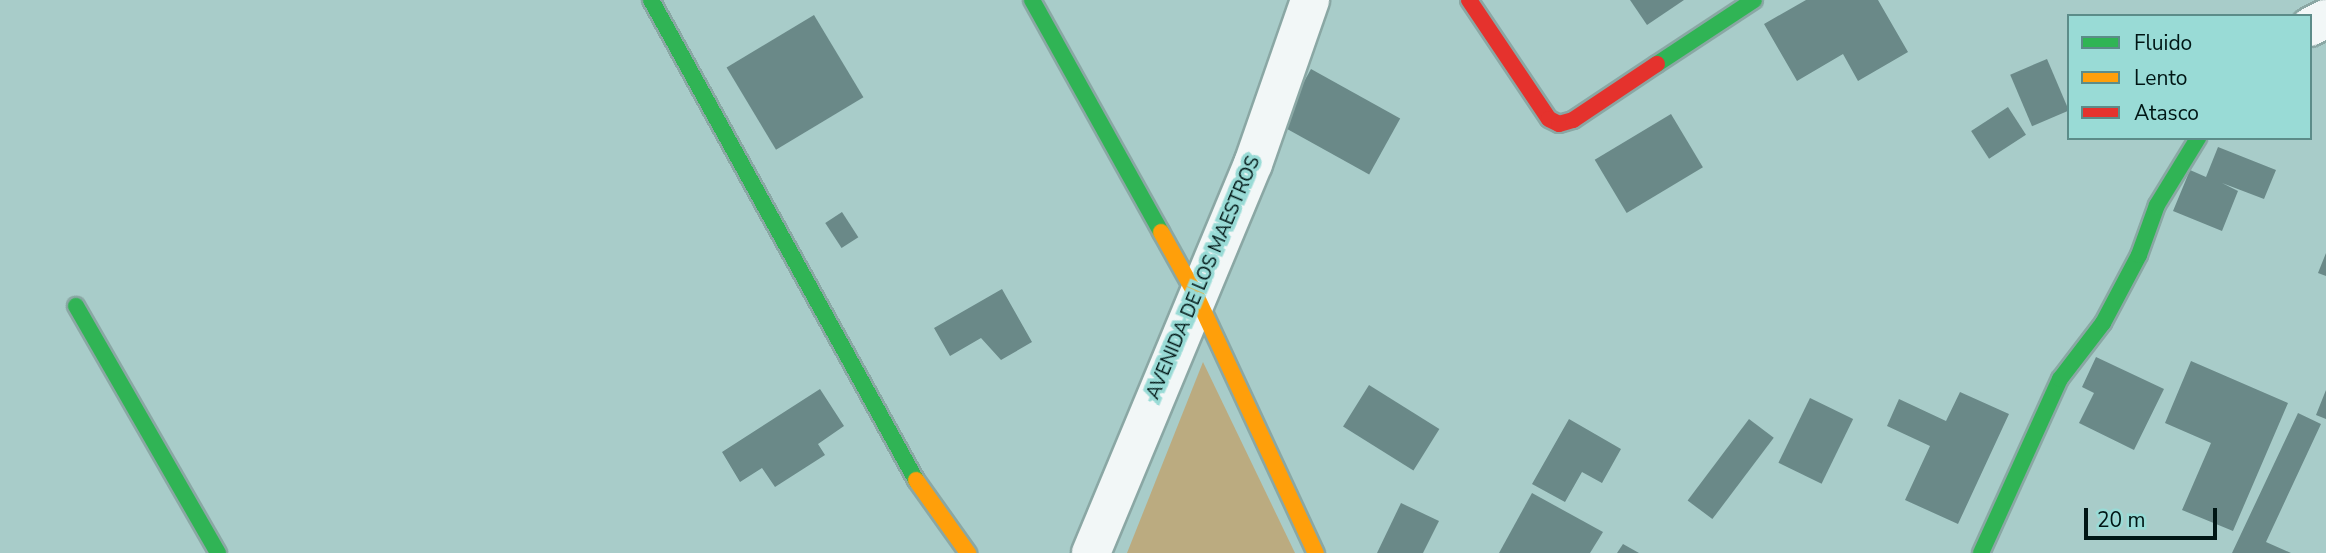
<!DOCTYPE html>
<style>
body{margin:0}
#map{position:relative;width:2326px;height:553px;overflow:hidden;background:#a8ccc9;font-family:"Nunito Sans",sans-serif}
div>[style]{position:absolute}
.green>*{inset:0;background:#bbab80}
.building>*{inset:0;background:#6a8988;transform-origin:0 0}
.roads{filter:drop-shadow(2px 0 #8aa7a4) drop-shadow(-2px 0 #8aa7a4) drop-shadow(0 2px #8aa7a4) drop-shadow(0 -2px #8aa7a4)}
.street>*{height:38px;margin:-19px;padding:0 19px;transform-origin:19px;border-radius:19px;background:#f2f7f7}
.fast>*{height:16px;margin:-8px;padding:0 8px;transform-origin:8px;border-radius:8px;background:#30b455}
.slow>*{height:16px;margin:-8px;padding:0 8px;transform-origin:8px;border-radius:8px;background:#ff9f0a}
.jam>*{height:16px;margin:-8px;padding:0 8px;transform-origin:8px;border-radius:8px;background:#e5322d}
span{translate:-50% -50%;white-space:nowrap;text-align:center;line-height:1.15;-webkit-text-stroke:7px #99dbd6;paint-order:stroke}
.street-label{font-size:19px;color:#001615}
.legend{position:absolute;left:2067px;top:14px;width:245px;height:126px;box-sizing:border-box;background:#99dbd6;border:2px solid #5c8c89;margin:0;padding:9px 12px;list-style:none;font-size:21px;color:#001615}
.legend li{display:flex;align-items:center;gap:14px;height:35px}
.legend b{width:35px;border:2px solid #5c8c89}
.scale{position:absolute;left:2084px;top:508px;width:133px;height:32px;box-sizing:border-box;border:4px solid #001615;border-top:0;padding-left:9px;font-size:21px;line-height:24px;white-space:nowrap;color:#001615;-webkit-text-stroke:5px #99dbd6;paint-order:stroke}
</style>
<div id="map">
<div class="green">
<i style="clip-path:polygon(1203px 362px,1295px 553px,1127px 553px)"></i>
</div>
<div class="building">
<i style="clip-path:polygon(1630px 0,1684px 0,1647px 25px)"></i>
<i style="clip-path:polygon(1806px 0,1878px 0,1908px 52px,1858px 81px,1843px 54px,1797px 81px,1764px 24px)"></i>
<i style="left:814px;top:15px;width:96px;height:102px;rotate:59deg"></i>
<i style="left:2047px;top:59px;width:56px;height:40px;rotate:67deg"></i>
<i style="left:1311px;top:69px;width:102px;height:64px;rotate:29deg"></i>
<i style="left:2008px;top:107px;width:33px;height:44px;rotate:57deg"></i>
<i style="left:1671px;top:114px;width:62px;height:89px;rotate:59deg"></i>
<i style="clip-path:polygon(2218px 147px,2276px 170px,2264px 199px,2222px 183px,2238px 191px,2222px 231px,2173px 211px,2190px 170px,2206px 177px)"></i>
<i style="left:842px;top:212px;width:30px;height:20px;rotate:57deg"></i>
<i style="clip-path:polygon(2326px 253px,2326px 276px,2318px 273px)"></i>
<i style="clip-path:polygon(1002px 289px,1032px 342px,1001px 360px,981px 338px,950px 356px,934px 328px)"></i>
<i style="clip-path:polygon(2096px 357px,2164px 389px,2134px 450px,2079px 423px,2094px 393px,2082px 387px)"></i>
<i style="clip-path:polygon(2191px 361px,2288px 403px,2233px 531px,2182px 510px,2211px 443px,2165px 423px)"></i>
<i style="left:1369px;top:385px;width:83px;height:49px;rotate:32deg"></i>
<i style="clip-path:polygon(820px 389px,844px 426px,818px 444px,825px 455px,775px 487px,762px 468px,740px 482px,722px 452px)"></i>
<i style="clip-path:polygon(2326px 390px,2326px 419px,2316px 415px)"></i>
<i style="clip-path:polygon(1960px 392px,2009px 414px,1958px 524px,1905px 500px,1930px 446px,1887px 426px,1899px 399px,1946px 421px)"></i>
<i style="left:1810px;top:398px;width:48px;height:72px;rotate:26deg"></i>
<i style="clip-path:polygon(2298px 413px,2321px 424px,2266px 542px,2291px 553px,2232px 553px)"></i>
<i style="clip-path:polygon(1569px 419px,1621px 449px,1602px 483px,1582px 472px,1565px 502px,1532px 484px)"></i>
<i style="left:1749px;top:419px;width:31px;height:102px;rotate:37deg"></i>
<i style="clip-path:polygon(1532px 493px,1603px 532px,1590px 553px,1499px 553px)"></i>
<i style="clip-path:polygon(1401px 503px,1439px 521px,1423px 553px,1377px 553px)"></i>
<i style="clip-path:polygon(1623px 544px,1639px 553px,1617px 553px)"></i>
</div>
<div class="roads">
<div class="street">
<i style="left:2310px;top:27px;width:18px;rotate:-27deg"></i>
<i style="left:1091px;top:553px;width:421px;rotate:-67.4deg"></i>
<i style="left:1253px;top:164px;width:174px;rotate:-70.8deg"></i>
</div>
<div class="fast">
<i style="left:651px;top:0;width:548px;rotate:61.1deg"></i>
<i style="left:1032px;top:0;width:265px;rotate:60.9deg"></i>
<i style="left:1657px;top:64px;width:116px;rotate:-33.4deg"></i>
<i style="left:76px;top:306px;width:285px;rotate:60.1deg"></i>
<i style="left:1981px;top:553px;width:191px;rotate:-65.6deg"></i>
<i style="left:2060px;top:379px;width:71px;rotate:-52.5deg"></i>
<i style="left:2103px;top:323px;width:77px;rotate:-62.1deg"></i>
<i style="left:2139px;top:255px;width:53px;rotate:-70.2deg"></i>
<i style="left:2157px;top:205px;width:79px;rotate:-58.5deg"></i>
</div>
<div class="slow">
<i style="left:1161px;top:232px;width:72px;rotate:60.9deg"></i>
<i style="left:1196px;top:295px;width:285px;rotate:65.1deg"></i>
<i style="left:916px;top:480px;width:90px;rotate:54.5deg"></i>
</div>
<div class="jam">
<i style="left:1469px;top:0;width:143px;rotate:56.1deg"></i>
<i style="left:1549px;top:119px;width:11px;rotate:27deg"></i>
<i style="left:1559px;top:124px;width:15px;rotate:-16deg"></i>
<i style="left:1573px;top:120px;width:101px;rotate:-33.7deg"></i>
</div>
</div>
<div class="street-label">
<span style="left:1204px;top:278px;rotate:-67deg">AVENIDA DE LOS MAESTROS</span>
</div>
<ul class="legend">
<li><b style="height:9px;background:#30b455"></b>Fluido</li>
<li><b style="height:9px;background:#ff9f0a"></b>Lento</li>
<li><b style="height:9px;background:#e5322d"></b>Atasco</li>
</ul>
<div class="scale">20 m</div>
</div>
